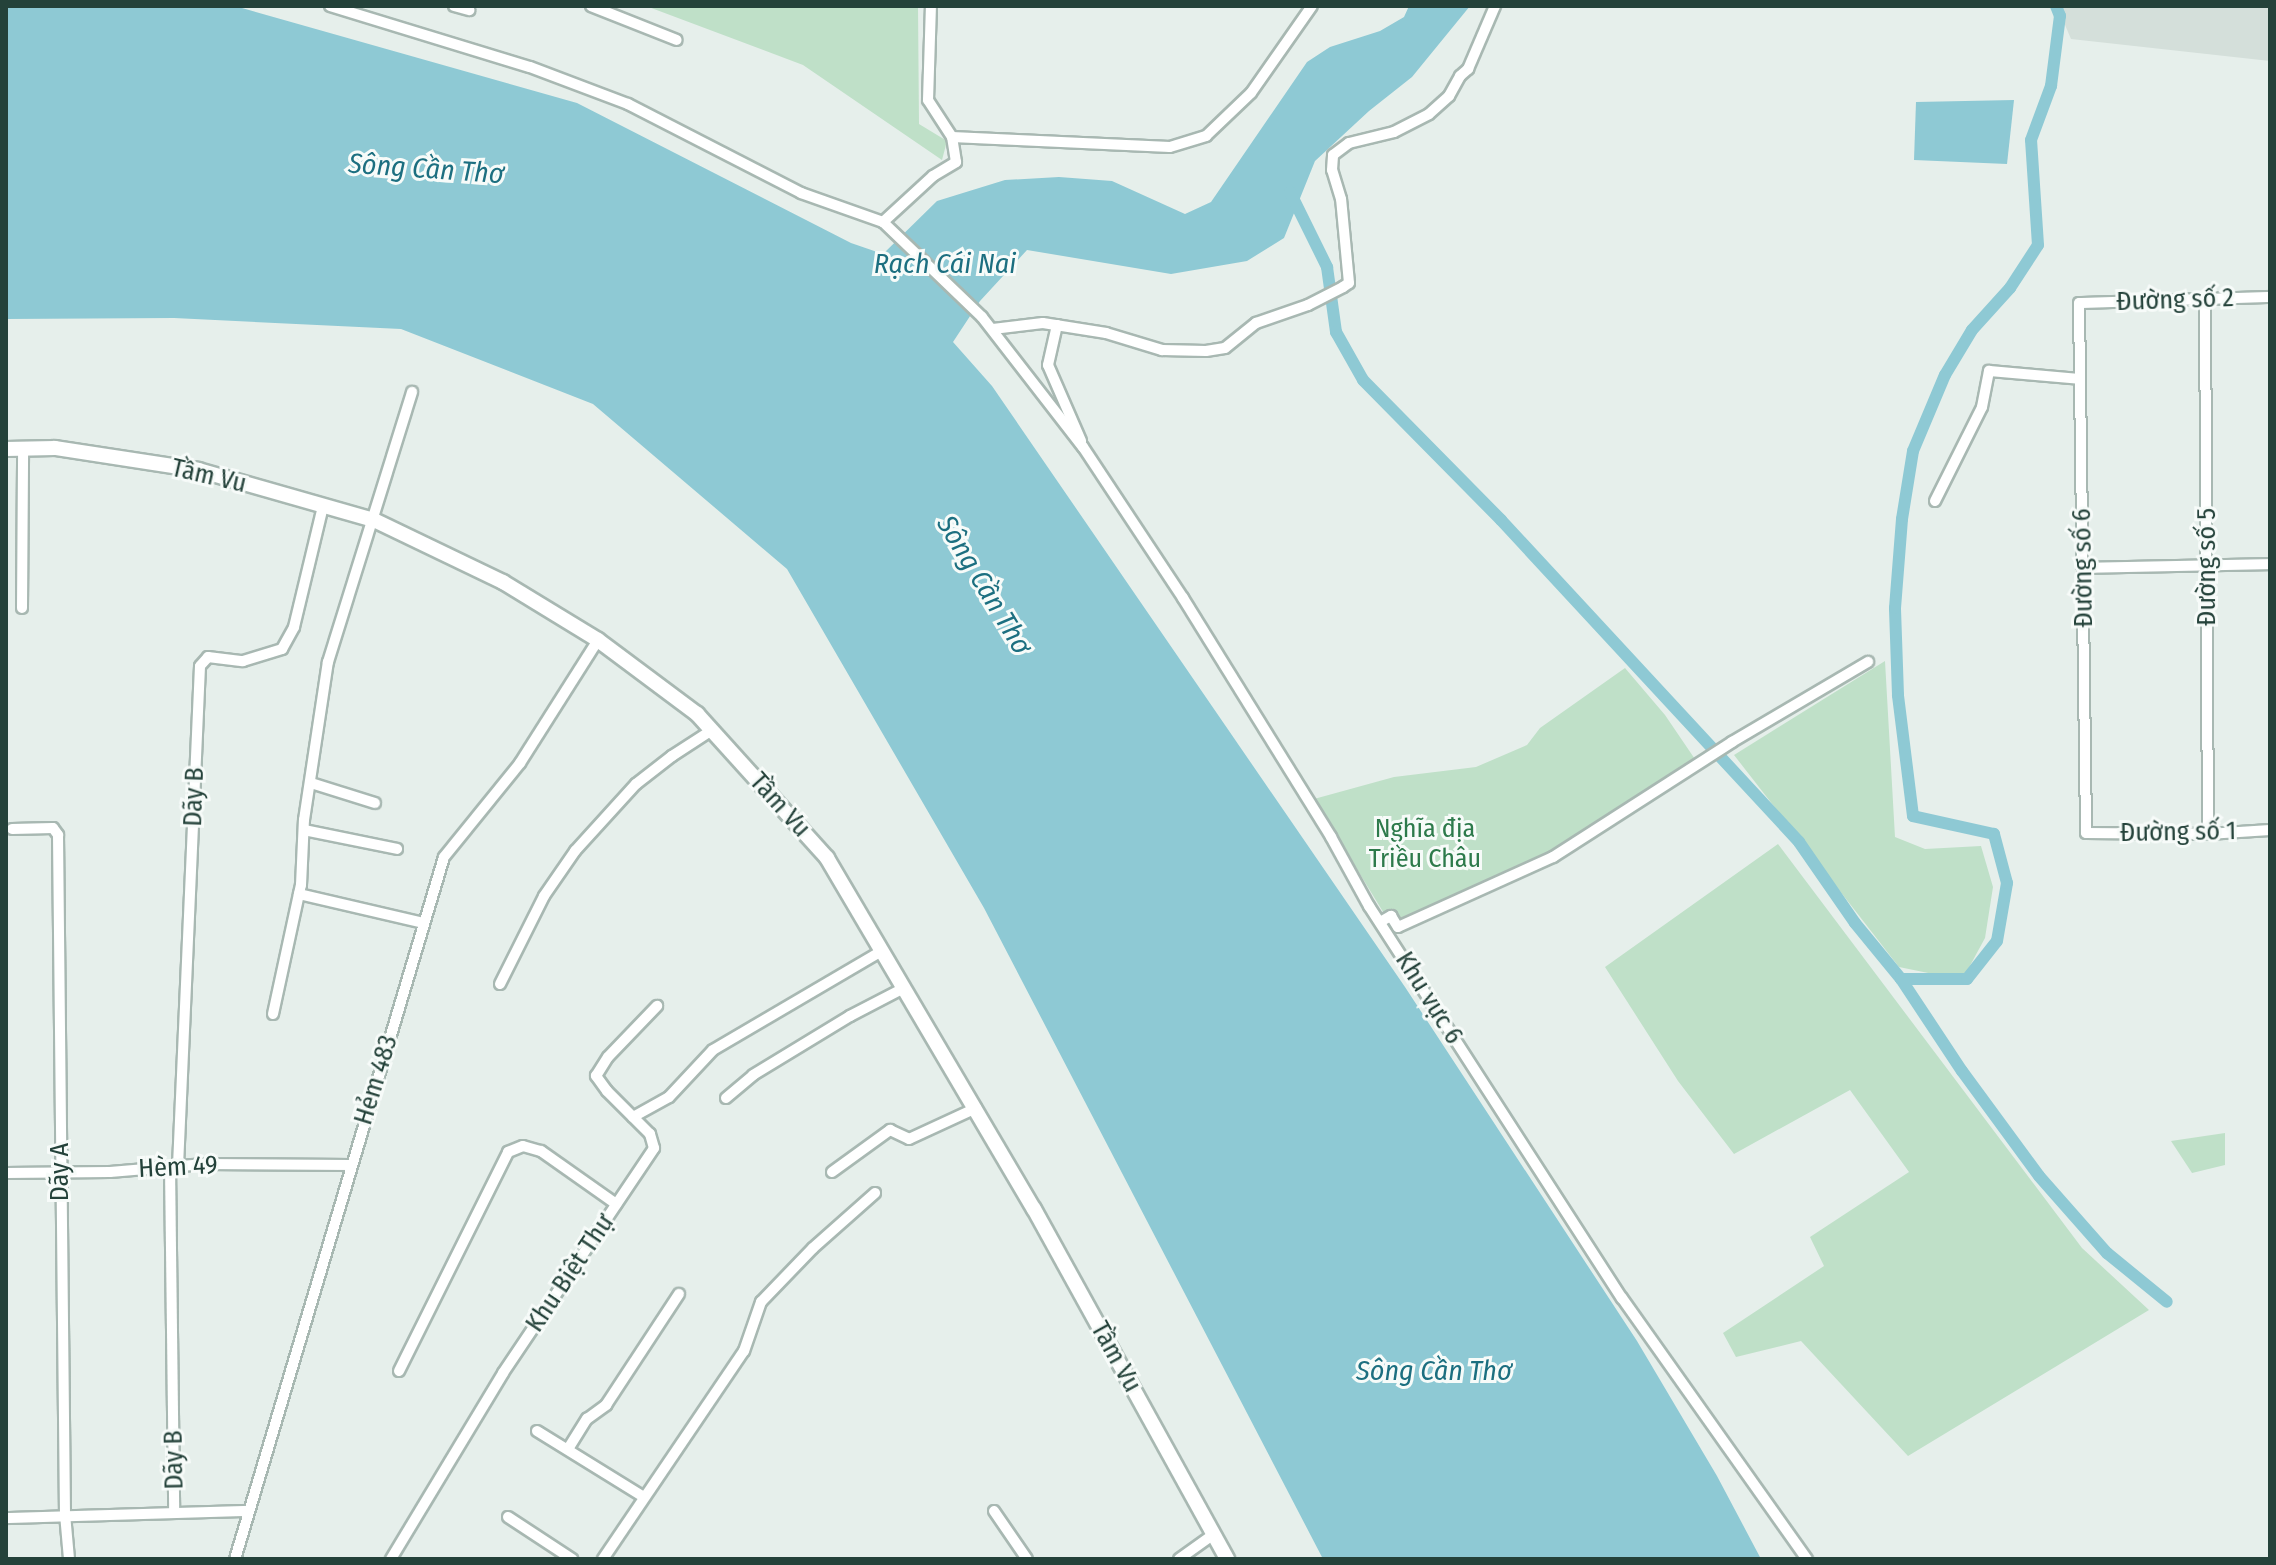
<!DOCTYPE html>
<meta charset="utf-8">
<style>
body{margin:0}
#map{position:relative;width:2276px;height:1565px;overflow:hidden;background:#e6efeb;font-family:"Fira Sans Condensed",sans-serif}
div>[style]{position:absolute}
.built>*{inset:0;background:#d4dfda}
.green>*{inset:0;background:#bfe0c8}
.water>*{inset:0;background:#8ec9d4}
.canal>*{height:12px;margin:-6px;padding:0 6px;transform-origin:6px;border-radius:6px;background:#8ec9d4}
.roads{filter:drop-shadow(2px 0 #a8b8b2) drop-shadow(-2px 0 #a8b8b2) drop-shadow(0 2px #a8b8b2) drop-shadow(0 -2px #a8b8b2)}
.minor>*{height:10px;margin:-5px;padding:0 5px;transform-origin:5px;border-radius:5px;background:#fff}
.tertiary>*{height:14px;margin:-7px;padding:0 7px;transform-origin:7px;border-radius:7px;background:#fff}
span{translate:-50% -50%;white-space:nowrap;text-align:center;line-height:1.15;-webkit-text-stroke:6px #f7fbf9;paint-order:stroke}
.street-label{font-size:26px;color:#24423a}
.park-label{font-size:26px;color:#2d7a4b}
.water-label{font-size:28px;color:#1c6f80;font-style:italic}
.frame{position:absolute;inset:0;border:8px solid #24423a;pointer-events:none}
</style>
<div id="map">
<div class="built">
<i style="clip-path:polygon(2057px 6px,2270px 6px,2270px 61px,2071px 39px)"></i>
</div>
<div class="green">
<i style="clip-path:polygon(646px 6px,918px 6px,919px 124px,947px 141px,942px 160px,803px 65px)"></i>
<i style="clip-path:polygon(1885px 661px,1895px 837px,1925px 849px,1981px 846px,1993px 887px,1985px 938px,1966px 973px,1938px 975px,1899px 967px,1734px 755px)"></i>
<i style="clip-path:polygon(1625px 668px,1665px 715px,1701px 768px,1547px 865px,1396px 933px,1314px 799px,1394px 777px,1476px 767px,1527px 745px,1540px 728px)"></i>
<i style="clip-path:polygon(1778px 844px,2082px 1248px,2149px 1310px,1908px 1456px,1801px 1341px,1736px 1357px,1723px 1333px,1824px 1266px,1810px 1237px,1909px 1172px,1850px 1090px,1734px 1154px,1678px 1081px,1605px 967px)"></i>
<i style="clip-path:polygon(2225px 1133px,2225px 1165px,2192px 1173px,2171px 1141px)"></i>
</div>
<div class="water">
<i style="clip-path:polygon(6px 6px,235px 6px,577px 103px,851px 243px,883px 254px,937px 201px,1005px 180px,1059px 177px,1112px 181px,1185px 214px,1211px 202px,1307px 62px,1330px 47px,1380px 31px,1404px 17px,1409px 6px,1470px 6px,1412px 77px,1369px 111px,1315px 161px,1284px 238px,1247px 261px,1171px 274px,1027px 250px,980px 301px,953px 342px,992px 386px,1405px 987px,1637px 1341px,1717px 1476px,1761px 1559px,1323px 1559px,984px 908px,787px 569px,593px 404px,401px 329px,174px 318px,6px 319px)"></i>
<i style="clip-path:polygon(2014px 100px,2007px 164px,1914px 160px,1916px 102px)"></i>
</div>
<div class="canal">
<i style="left:1290px;top:192px;width:84px;rotate:63.7deg"></i>
<i style="left:1327px;top:267px;width:66px;rotate:82.1deg"></i>
<i style="left:1336px;top:332px;width:55px;rotate:60.6deg"></i>
<i style="left:1363px;top:380px;width:197px;rotate:45.4deg"></i>
<i style="left:1501px;top:520px;width:439px;rotate:47.2deg"></i>
<i style="left:1799px;top:842px;width:98px;rotate:55.3deg"></i>
<i style="left:1855px;top:923px;width:72px;rotate:50.6deg"></i>
<i style="left:1901px;top:979px;width:110px;rotate:56.5deg"></i>
<i style="left:1962px;top:1071px;width:130px;rotate:53.7deg"></i>
<i style="left:2039px;top:1176px;width:103px;rotate:48.6deg"></i>
<i style="left:2107px;top:1253px;width:77px;rotate:39.2deg"></i>
<i style="left:1901px;top:979px;width:66px"></i>
<i style="left:1967px;top:979px;width:48px;rotate:-51.7deg"></i>
<i style="left:1997px;top:941px;width:59px;rotate:-80.2deg"></i>
<i style="left:2007px;top:883px;width:51px;rotate:-104.9deg"></i>
<i style="left:1994px;top:834px;width:83px;rotate:-167.5deg"></i>
<i style="left:1913px;top:816px;width:122px;rotate:-97.1deg"></i>
<i style="left:1898px;top:695px;width:87px;rotate:-92deg"></i>
<i style="left:1895px;top:608px;width:89px;rotate:-85.5deg"></i>
<i style="left:1902px;top:519px;width:69px;rotate:-80.8deg"></i>
<i style="left:1913px;top:451px;width:82px;rotate:-67.2deg"></i>
<i style="left:1945px;top:375px;width:52px;rotate:-59deg"></i>
<i style="left:1972px;top:330px;width:57px;rotate:-47.9deg"></i>
<i style="left:2010px;top:288px;width:51px;rotate:-56.9deg"></i>
<i style="left:2038px;top:245px;width:105px;rotate:-93.8deg"></i>
<i style="left:2031px;top:140px;width:58px;rotate:-69.7deg"></i>
<i style="left:2051px;top:86px;width:71px;rotate:-82.7deg"></i>
<i style="left:2060px;top:16px;width:11px;rotate:-112deg"></i>
</div>
<div class="roads">
<div class="minor">
<i style="left:330px;top:6px;width:209px;rotate:17deg"></i>
<i style="left:530px;top:67px;width:105px;rotate:20.7deg"></i>
<i style="left:628px;top:104px;width:195px;rotate:27.2deg"></i>
<i style="left:801px;top:193px;width:87px;rotate:19.5deg"></i>
<i style="left:883px;top:222px;width:68px;rotate:-42.6deg"></i>
<i style="left:933px;top:176px;width:27px;rotate:-31deg"></i>
<i style="left:956px;top:162px;width:25px;rotate:-99deg"></i>
<i style="left:952px;top:137px;width:44px;rotate:-123deg"></i>
<i style="left:928px;top:100px;width:94px;rotate:-88.2deg"></i>
<i style="left:454px;top:6px;width:16px;rotate:15deg"></i>
<i style="left:591px;top:6px;width:92px;rotate:21.6deg"></i>
<i style="left:952px;top:137px;width:218px;rotate:2.6deg"></i>
<i style="left:1170px;top:147px;width:38px;rotate:-17deg"></i>
<i style="left:1206px;top:136px;width:62px;rotate:-43.7deg"></i>
<i style="left:1251px;top:93px;width:106px;rotate:-55deg"></i>
<i style="left:883px;top:222px;width:137px;rotate:43.8deg"></i>
<i style="left:982px;top:317px;width:165px;rotate:52.2deg"></i>
<i style="left:1083px;top:447px;width:181px;rotate:56.5deg"></i>
<i style="left:1183px;top:598px;width:281px;rotate:58.2deg"></i>
<i style="left:1331px;top:837px;width:79px;rotate:61.2deg"></i>
<i style="left:1369px;top:906px;width:467px;rotate:57.2deg"></i>
<i style="left:1622px;top:1298px;width:320px;rotate:54.7deg"></i>
<i style="left:2270px;top:297px;width:191px;rotate:178.2deg"></i>
<i style="left:2079px;top:303px;width:530px;rotate:89.24deg"></i>
<i style="left:2086px;top:833px;width:122px;rotate:0.5deg"></i>
<i style="left:2208px;top:834px;width:62px;rotate:-3.7deg"></i>
<i style="left:2205px;top:299px;width:535px;rotate:89.68deg"></i>
<i style="left:1057px;top:325px;width:41px;rotate:102.7deg"></i>
<i style="left:1048px;top:365px;width:83px;rotate:66.5deg"></i>
<i style="left:993px;top:329px;width:50px;rotate:-6.8deg"></i>
<i style="left:1043px;top:323px;width:64px;rotate:9deg"></i>
<i style="left:1106px;top:333px;width:59px;rotate:16.9deg"></i>
<i style="left:1162px;top:350px;width:44px;rotate:1.3deg"></i>
<i style="left:1206px;top:351px;width:19px;rotate:-9deg"></i>
<i style="left:1225px;top:348px;width:40px;rotate:-39deg"></i>
<i style="left:1256px;top:323px;width:55px;rotate:-19.1deg"></i>
<i style="left:1308px;top:305px;width:39px;rotate:-27deg"></i>
<i style="left:1343px;top:287px;width:7px;rotate:-34deg"></i>
<i style="left:1349px;top:283px;width:84px;rotate:-95.4deg"></i>
<i style="left:1341px;top:199px;width:30px;rotate:-107deg"></i>
<i style="left:1332px;top:170px;width:15px;rotate:-86deg"></i>
<i style="left:1333px;top:155px;width:20px;rotate:-37deg"></i>
<i style="left:1349px;top:143px;width:46px;rotate:-13.7deg"></i>
<i style="left:1394px;top:132px;width:39px;rotate:-27deg"></i>
<i style="left:1429px;top:114px;width:27px;rotate:-42deg"></i>
<i style="left:1449px;top:96px;width:23px;rotate:-61deg"></i>
<i style="left:1460px;top:76px;width:11px;rotate:-41deg"></i>
<i style="left:1468px;top:69px;width:69px;rotate:-66.8deg"></i>
<i style="left:1935px;top:501px;width:105px;rotate:-63.4deg"></i>
<i style="left:1982px;top:407px;width:37px;rotate:-79deg"></i>
<i style="left:1989px;top:371px;width:91px;rotate:5deg"></i>
<i style="left:2083px;top:568px;width:187px;rotate:-1.2deg"></i>
<i style="left:22px;top:608px;width:159px;rotate:-89.6deg"></i>
<i style="left:311px;top:783px;width:67px;rotate:17.4deg"></i>
<i style="left:12px;top:829px;width:41px;rotate:-1.4deg"></i>
<i style="left:53px;top:828px;width:9px;rotate:54deg"></i>
<i style="left:58px;top:835px;width:679px;rotate:89.41deg"></i>
<i style="left:65px;top:1514px;width:45px;rotate:84.9deg"></i>
<i style="left:304px;top:830px;width:95px;rotate:11.5deg"></i>
<i style="left:299px;top:894px;width:128px;rotate:13.1deg"></i>
<i style="left:1380px;top:922px;width:13px;rotate:-29deg"></i>
<i style="left:1391px;top:916px;width:13px;rotate:58deg"></i>
<i style="left:1398px;top:927px;width:170px;rotate:-24.3deg"></i>
<i style="left:1553px;top:857px;width:213px;rotate:-32.7deg"></i>
<i style="left:1732px;top:742px;width:158px;rotate:-30.5deg"></i>
<i style="left:500px;top:984px;width:98px;rotate:-63.4deg"></i>
<i style="left:544px;top:896px;width:55px;rotate:-55.4deg"></i>
<i style="left:575px;top:851px;width:91px;rotate:-47.7deg"></i>
<i style="left:636px;top:784px;width:46px;rotate:-37.9deg"></i>
<i style="left:672px;top:756px;width:48px;rotate:-33deg"></i>
<i style="left:273px;top:1014px;width:132px;rotate:-77.8deg"></i>
<i style="left:301px;top:885px;width:65px;rotate:-87.4deg"></i>
<i style="left:304px;top:820px;width:160px;rotate:-81.4deg"></i>
<i style="left:328px;top:662px;width:283px;rotate:-72.7deg"></i>
<i style="left:726px;top:1098px;width:35px;rotate:-40deg"></i>
<i style="left:753px;top:1075px;width:114px;rotate:-31.3deg"></i>
<i style="left:850px;top:1016px;width:61px;rotate:-27.4deg"></i>
<i style="left:633px;top:1117px;width:41px;rotate:-29.1deg"></i>
<i style="left:669px;top:1097px;width:64px;rotate:-46.9deg"></i>
<i style="left:713px;top:1050px;width:196px;rotate:-30.4deg"></i>
<i style="left:178px;top:1166px;width:500px;rotate:-87.48deg"></i>
<i style="left:200px;top:666px;width:12px;rotate:-48deg"></i>
<i style="left:208px;top:657px;width:35px;rotate:7deg"></i>
<i style="left:243px;top:661px;width:41px;rotate:-17.1deg"></i>
<i style="left:282px;top:649px;width:25px;rotate:-61deg"></i>
<i style="left:294px;top:627px;width:124px;rotate:-76.5deg"></i>
<i style="left:170px;top:1167px;width:345px;rotate:89.3deg"></i>
<i style="left:832px;top:1172px;width:72px;rotate:-35.9deg"></i>
<i style="left:890px;top:1130px;width:21px;rotate:25deg"></i>
<i style="left:909px;top:1139px;width:74px;rotate:-24.8deg"></i>
<i style="left:6px;top:1173px;width:104px;rotate:-0.6deg"></i>
<i style="left:110px;top:1172px;width:95px;rotate:-4.8deg"></i>
<i style="left:205px;top:1164px;width:145px;rotate:0.4deg"></i>
<i style="left:399px;top:1371px;width:245px;rotate:-63.5deg"></i>
<i style="left:508px;top:1152px;width:16px;rotate:-22deg"></i>
<i style="left:523px;top:1146px;width:19px;rotate:16deg"></i>
<i style="left:541px;top:1151px;width:92px;rotate:35.2deg"></i>
<i style="left:537px;top:1431px;width:126px;rotate:31.7deg"></i>
<i style="left:568px;top:1449px;width:36px;rotate:-58deg"></i>
<i style="left:587px;top:1419px;width:24px;rotate:-36deg"></i>
<i style="left:606px;top:1405px;width:133px;rotate:-56.7deg"></i>
<i style="left:994px;top:1511px;width:58px;rotate:55.5deg"></i>
<i style="left:508px;top:1517px;width:77px;rotate:33.3deg"></i>
<i style="left:6px;top:1518px;width:241px;rotate:-1.7deg"></i>
<i style="left:235px;top:1559px;width:732px;rotate:-73.42deg"></i>
<i style="left:444px;top:857px;width:121px;rotate:-51deg"></i>
<i style="left:520px;top:763px;width:146px;rotate:-57.6deg"></i>
<i style="left:391px;top:1559px;width:217px;rotate:-58.9deg"></i>
<i style="left:503px;top:1373px;width:271px;rotate:-56.1deg"></i>
<i style="left:654px;top:1148px;width:15px;rotate:-106deg"></i>
<i style="left:650px;top:1134px;width:61px;rotate:-135deg"></i>
<i style="left:607px;top:1091px;width:19px;rotate:-126deg"></i>
<i style="left:596px;top:1076px;width:22px;rotate:-58deg"></i>
<i style="left:608px;top:1057px;width:71px;rotate:-46.1deg"></i>
<i style="left:603px;top:1559px;width:251px;rotate:-55.9deg"></i>
<i style="left:744px;top:1351px;width:52px;rotate:-70.9deg"></i>
<i style="left:761px;top:1302px;width:75px;rotate:-46.1deg"></i>
<i style="left:813px;top:1248px;width:83px;rotate:-41.6deg"></i>
<i style="left:1179px;top:1559px;width:43px;rotate:-35.5deg"></i>
</div>
<div class="tertiary">
<i style="left:6px;top:449px;width:49px;rotate:-1.2deg"></i>
<i style="left:55px;top:448px;width:145px;rotate:8.7deg"></i>
<i style="left:198px;top:470px;width:183px;rotate:15.9deg"></i>
<i style="left:374px;top:520px;width:143px;rotate:25.7deg"></i>
<i style="left:503px;top:582px;width:111px;rotate:31.4deg"></i>
<i style="left:598px;top:640px;width:124px;rotate:36.8deg"></i>
<i style="left:697px;top:714px;width:194px;rotate:47.9deg"></i>
<i style="left:827px;top:858px;width:407px;rotate:59.5deg"></i>
<i style="left:1034px;top:1209px;width:400px;rotate:61.1deg"></i>
</div>
</div>
<div class="street-label">
<span style="left:2175px;top:300px;rotate:-2deg">Đường số 2</span>
<span style="left:209px;top:476px;rotate:13deg">Tầm Vu</span>
<span style="left:2207px;top:567px;rotate:-90deg">Đường số 5</span>
<span style="left:2083px;top:568px;rotate:-91deg">Đường số 6</span>
<span style="left:194px;top:797px;rotate:-88deg">Dãy B</span>
<span style="left:780px;top:805px;rotate:48deg">Tầm Vu</span>
<span style="left:2178px;top:832px;rotate:-1deg">Đường số 1</span>
<span style="left:1429px;top:998px;rotate:58deg">Khu vực 6</span>
<span style="left:376px;top:1080px;rotate:-73deg">Hẻm 483</span>
<span style="left:178px;top:1167px;rotate:-3deg">Hèm 49</span>
<span style="left:60px;top:1172px;rotate:-90deg">Dãy A</span>
<span style="left:570px;top:1273px;rotate:-56deg">Khu Biệt Thự</span>
<span style="left:1116px;top:1357px;rotate:61deg">Tầm Vu</span>
<span style="left:174px;top:1460px;rotate:-91deg">Dãy B</span>
</div>
<div class="park-label">
<span style="left:1425px;top:844px">Nghĩa địa<br>Triều Châu</span>
</div>
<div class="water-label">
<span style="left:426px;top:169px;rotate:4deg">Sông Cần Thơ</span>
<span style="left:945px;top:264px">Rạch Cái Nai</span>
<span style="left:984px;top:585px;rotate:59deg">Sông Cần Thơ</span>
<span style="left:1434px;top:1371px">Sông Cần Thơ</span>
</div>
<div class="frame"></div>
</div>
